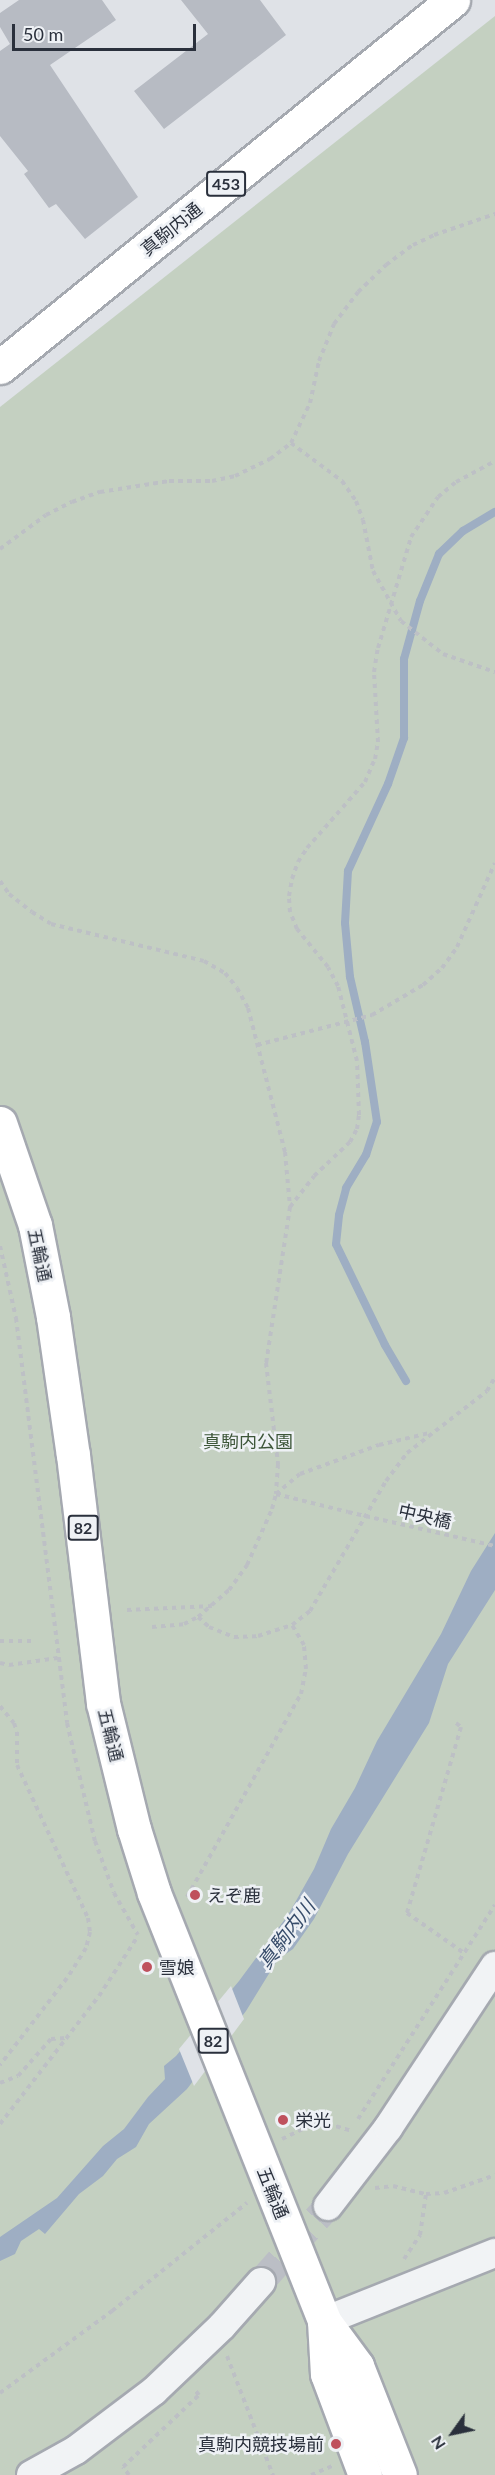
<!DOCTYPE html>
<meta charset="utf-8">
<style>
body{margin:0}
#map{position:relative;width:495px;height:2475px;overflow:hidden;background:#dfe2e7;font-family:Lato,"Noto Sans JP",sans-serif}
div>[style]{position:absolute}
.green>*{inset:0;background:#c4d0c1}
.water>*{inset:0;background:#9eaec3}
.pier>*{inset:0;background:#dfe2e7}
.stream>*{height:8px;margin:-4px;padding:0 4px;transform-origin:4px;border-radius:4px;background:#9eaec3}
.building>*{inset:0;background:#b7bbc3}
.minor-tunnel>*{height:28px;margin-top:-14px;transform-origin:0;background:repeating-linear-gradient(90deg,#bbbec5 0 28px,transparent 0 42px)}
.path>*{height:4px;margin-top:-2px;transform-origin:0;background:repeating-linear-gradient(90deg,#bdc0c5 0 4.5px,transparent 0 9px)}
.roads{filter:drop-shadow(2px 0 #a5a9b0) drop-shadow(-2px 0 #a5a9b0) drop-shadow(0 2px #a5a9b0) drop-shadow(0 -2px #a5a9b0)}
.minor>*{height:28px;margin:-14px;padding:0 14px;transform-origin:14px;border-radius:14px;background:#f1f3f5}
.major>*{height:33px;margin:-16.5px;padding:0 16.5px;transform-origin:16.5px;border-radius:16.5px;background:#fff}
.highway>*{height:33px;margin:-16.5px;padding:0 16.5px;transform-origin:16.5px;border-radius:16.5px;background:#fff}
.path-bridge>*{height:4px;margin-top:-2px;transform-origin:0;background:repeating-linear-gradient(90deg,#bdc0c5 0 4.5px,transparent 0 9px)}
.dots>*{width:16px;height:16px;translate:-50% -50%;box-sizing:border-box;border:3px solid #eef1f5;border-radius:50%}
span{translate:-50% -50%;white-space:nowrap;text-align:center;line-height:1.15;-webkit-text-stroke:5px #eef1f5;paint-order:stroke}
.shield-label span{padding:2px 4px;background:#eef1f5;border:2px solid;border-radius:4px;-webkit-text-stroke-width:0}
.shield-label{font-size:16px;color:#2a303c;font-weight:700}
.street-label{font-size:18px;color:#2a303c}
.park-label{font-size:18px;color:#3d5639}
.poi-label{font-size:18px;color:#2a303c}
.left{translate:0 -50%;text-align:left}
.right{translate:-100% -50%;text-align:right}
.water-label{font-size:20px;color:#384d6b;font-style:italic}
.north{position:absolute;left:423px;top:2403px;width:60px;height:60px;-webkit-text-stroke:4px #eef1f5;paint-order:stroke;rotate:237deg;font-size:16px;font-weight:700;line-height:24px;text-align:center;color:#2a303c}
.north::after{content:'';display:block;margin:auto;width:21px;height:27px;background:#2a303c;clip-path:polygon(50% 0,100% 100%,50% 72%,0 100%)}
.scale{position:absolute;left:12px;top:24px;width:184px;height:27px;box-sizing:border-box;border:3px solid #2a303c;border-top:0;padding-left:8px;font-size:18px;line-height:21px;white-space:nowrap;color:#2a303c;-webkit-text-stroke:4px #eef1f5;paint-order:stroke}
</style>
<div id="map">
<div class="green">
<i style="clip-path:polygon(495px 16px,495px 2475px,0 2475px,0 407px)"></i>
</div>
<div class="water">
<i style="clip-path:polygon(495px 1533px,495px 1590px,448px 1664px,429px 1723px,348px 1854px,314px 1919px,293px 1949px,278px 1959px,246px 2011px,187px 2089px,149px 2124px,136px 2147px,117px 2159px,103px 2176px,79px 2194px,45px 2234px,39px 2229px,21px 2241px,15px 2254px,0 2261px,0 2237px,57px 2198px,103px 2146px,124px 2129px,148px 2097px,165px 2079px,164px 2066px,176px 2056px,239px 1981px,288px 1915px,314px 1869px,331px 1829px,355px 1788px,377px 1741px,441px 1634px,471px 1571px)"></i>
</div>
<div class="pier">
<i style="clip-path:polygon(231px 1986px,244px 2019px,194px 2086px,179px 2049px)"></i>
</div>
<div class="stream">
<i style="left:406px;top:1381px;width:42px;rotate:-120.3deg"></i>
<i style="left:385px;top:1345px;width:112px;rotate:-115.9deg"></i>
<i style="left:336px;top:1244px;width:29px;rotate:-84deg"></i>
<i style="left:339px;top:1215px;width:28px;rotate:-75deg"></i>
<i style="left:346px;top:1188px;width:39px;rotate:-59deg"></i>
<i style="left:366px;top:1155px;width:35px;rotate:-72deg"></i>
<i style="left:377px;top:1122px;width:81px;rotate:-98.5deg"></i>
<i style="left:365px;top:1042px;width:67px;rotate:-103deg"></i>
<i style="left:350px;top:977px;width:54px;rotate:-95.3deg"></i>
<i style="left:345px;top:923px;width:52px;rotate:-86.7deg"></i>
<i style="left:348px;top:871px;width:96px;rotate:-65.3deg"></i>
<i style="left:388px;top:784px;width:49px;rotate:-70.8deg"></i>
<i style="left:404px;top:738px;width:79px;rotate:-90deg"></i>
<i style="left:404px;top:659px;width:60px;rotate:-74.6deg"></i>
<i style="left:420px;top:601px;width:51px;rotate:-68deg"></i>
<i style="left:439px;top:554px;width:33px;rotate:-44deg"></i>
<i style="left:463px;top:531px;width:37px;rotate:-31deg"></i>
</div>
<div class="building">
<i style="clip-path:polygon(19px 0,102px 0,116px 20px,50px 65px,138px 197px,85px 239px,56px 204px,49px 208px,24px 174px,28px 171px,0 136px,0 51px,10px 44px,0 27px,0 13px)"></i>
<i style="clip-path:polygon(181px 0,260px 0,286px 35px,164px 129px,134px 91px,208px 34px)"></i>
</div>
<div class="minor-tunnel">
<i style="left:261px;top:2282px;width:101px;rotate:-48.6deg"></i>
</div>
<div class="path">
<i style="left:291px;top:443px;width:64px;rotate:36.7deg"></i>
<i style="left:342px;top:481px;width:24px;rotate:55deg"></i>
<i style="left:356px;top:501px;width:20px;rotate:70deg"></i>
<i style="left:363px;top:520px;width:52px;rotate:78.9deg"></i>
<i style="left:373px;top:571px;width:57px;rotate:60.8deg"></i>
<i style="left:401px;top:621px;width:53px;rotate:38.2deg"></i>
<i style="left:443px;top:654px;width:55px;rotate:19.1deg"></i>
<i style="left:0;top:549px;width:57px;rotate:-36.5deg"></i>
<i style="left:46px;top:515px;width:29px;rotate:-27deg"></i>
<i style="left:72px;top:502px;width:30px;rotate:-20deg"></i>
<i style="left:100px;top:492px;width:70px;rotate:-9.1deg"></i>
<i style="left:169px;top:481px;width:43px"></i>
<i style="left:212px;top:481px;width:24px;rotate:-12deg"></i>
<i style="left:235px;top:476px;width:39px;rotate:-26deg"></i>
<i style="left:270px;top:459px;width:26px;rotate:-37deg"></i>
<i style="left:291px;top:443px;width:44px;rotate:-64.6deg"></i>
<i style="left:310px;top:403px;width:43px;rotate:-77.9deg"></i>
<i style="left:319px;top:361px;width:40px;rotate:-68deg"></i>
<i style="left:334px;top:324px;width:40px;rotate:-53deg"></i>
<i style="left:358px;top:292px;width:39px;rotate:-44deg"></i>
<i style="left:386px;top:265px;width:34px;rotate:-37deg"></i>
<i style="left:413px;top:245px;width:23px;rotate:-25deg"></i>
<i style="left:434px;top:235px;width:65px;rotate:-19deg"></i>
<i style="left:0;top:881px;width:16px;rotate:55deg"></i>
<i style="left:9px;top:894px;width:29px;rotate:38deg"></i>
<i style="left:32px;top:912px;width:22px;rotate:32deg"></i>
<i style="left:51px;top:924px;width:157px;rotate:13.6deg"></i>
<i style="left:204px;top:961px;width:24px;rotate:30deg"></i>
<i style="left:225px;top:973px;width:19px;rotate:51deg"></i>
<i style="left:237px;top:988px;width:23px;rotate:61deg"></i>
<i style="left:248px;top:1008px;width:149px;rotate:75.6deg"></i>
<i style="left:285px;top:1152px;width:55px;rotate:84.8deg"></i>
<i style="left:290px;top:1207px;width:158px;rotate:98.7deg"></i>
<i style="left:266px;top:1363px;width:102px;rotate:83.2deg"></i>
<i style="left:278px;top:1464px;width:30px;rotate:94deg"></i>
<i style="left:276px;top:1494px;width:74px;rotate:14deg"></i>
<i style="left:257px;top:1045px;width:119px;rotate:-14.6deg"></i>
<i style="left:372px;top:1015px;width:59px;rotate:-30.5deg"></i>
<i style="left:423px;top:985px;width:25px;rotate:-42deg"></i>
<i style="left:442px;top:968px;width:26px;rotate:-54deg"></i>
<i style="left:457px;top:947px;width:92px;rotate:-65.7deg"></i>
<i style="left:290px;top:1207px;width:39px;rotate:-52deg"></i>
<i style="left:314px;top:1176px;width:50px;rotate:-43.4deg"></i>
<i style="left:350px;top:1142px;width:15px;rotate:-62deg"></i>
<i style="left:357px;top:1129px;width:14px;rotate:-82deg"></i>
<i style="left:359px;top:1115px;width:54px;rotate:-92.1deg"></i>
<i style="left:357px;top:1061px;width:77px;rotate:-104.2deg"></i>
<i style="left:338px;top:986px;width:21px;rotate:-118deg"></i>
<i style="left:328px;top:967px;width:49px;rotate:-129.2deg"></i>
<i style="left:297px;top:929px;width:18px;rotate:-112deg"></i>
<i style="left:290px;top:912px;width:16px;rotate:-94deg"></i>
<i style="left:289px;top:896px;width:17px;rotate:-80deg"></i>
<i style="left:292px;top:879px;width:18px;rotate:-71deg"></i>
<i style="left:298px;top:862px;width:17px;rotate:-57deg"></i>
<i style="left:307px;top:848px;width:88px;rotate:-48.7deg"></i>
<i style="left:365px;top:782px;width:25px;rotate:-67deg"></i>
<i style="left:375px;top:759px;width:17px;rotate:-80deg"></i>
<i style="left:378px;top:742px;width:70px;rotate:-93.3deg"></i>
<i style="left:374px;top:672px;width:24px;rotate:-81deg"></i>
<i style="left:378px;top:648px;width:116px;rotate:-73.4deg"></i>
<i style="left:411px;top:537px;width:48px;rotate:-56deg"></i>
<i style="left:438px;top:497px;width:23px;rotate:-40deg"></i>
<i style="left:456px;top:482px;width:44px;rotate:-28.3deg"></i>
<i style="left:0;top:1246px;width:74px;rotate:77.5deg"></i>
<i style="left:16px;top:1318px;width:408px;rotate:82.8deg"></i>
<i style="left:67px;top:1723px;width:121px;rotate:76.7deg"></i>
<i style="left:95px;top:1841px;width:55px;rotate:69.9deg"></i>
<i style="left:114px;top:1893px;width:48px;rotate:60.3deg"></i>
<i style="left:127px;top:1610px;width:85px;rotate:-2.7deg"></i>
<i style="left:198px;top:1617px;width:15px;rotate:42deg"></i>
<i style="left:209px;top:1627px;width:27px;rotate:22deg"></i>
<i style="left:234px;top:1637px;width:24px;rotate:-2deg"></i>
<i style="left:258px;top:1636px;width:36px;rotate:-18deg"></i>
<i style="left:292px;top:1625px;width:23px;rotate:-38deg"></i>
<i style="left:310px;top:1611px;width:151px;rotate:-59.7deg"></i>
<i style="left:386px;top:1481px;width:35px;rotate:-53deg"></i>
<i style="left:407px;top:1453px;width:101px;rotate:-37.8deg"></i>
<i style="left:487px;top:1391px;width:16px;rotate:-60deg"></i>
<i style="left:152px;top:1627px;width:32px;rotate:-5deg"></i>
<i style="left:184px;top:1624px;width:16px;rotate:-27deg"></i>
<i style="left:198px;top:1617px;width:41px;rotate:-41.1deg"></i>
<i style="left:229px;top:1590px;width:31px;rotate:-54deg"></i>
<i style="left:247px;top:1565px;width:61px;rotate:-65.9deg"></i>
<i style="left:272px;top:1509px;width:16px;rotate:-75deg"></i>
<i style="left:276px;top:1494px;width:31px;rotate:-40deg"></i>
<i style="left:300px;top:1474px;width:84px;rotate:-20.2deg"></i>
<i style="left:379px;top:1445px;width:51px;rotate:-13.5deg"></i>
<i style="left:0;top:1641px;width:34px"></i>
<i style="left:0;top:1663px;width:9px;rotate:13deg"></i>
<i style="left:9px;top:1665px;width:49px;rotate:-8.1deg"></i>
<i style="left:0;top:1706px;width:22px;rotate:51deg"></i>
<i style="left:14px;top:1723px;width:9px;rotate:72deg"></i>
<i style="left:17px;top:1732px;width:33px;rotate:90deg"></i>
<i style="left:17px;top:1765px;width:169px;rotate:65.1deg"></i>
<i style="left:88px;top:1918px;width:14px;rotate:82deg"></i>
<i style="left:90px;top:1932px;width:16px;rotate:104deg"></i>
<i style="left:86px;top:1948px;width:36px;rotate:122deg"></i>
<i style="left:67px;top:1978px;width:110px;rotate:127.6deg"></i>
<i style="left:456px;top:1723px;width:6px;rotate:39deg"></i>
<i style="left:461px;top:1727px;width:194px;rotate:106.2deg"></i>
<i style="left:407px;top:1913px;width:70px;rotate:35.1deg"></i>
<i style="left:187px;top:1897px;width:233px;rotate:-60.7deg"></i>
<i style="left:301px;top:1694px;width:25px;rotate:-79deg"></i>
<i style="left:306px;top:1669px;width:24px;rotate:-95deg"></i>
<i style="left:304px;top:1645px;width:23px;rotate:-121deg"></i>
<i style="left:0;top:2083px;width:19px;rotate:-21deg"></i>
<i style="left:18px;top:2076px;width:50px;rotate:-48.3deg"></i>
<i style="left:51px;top:2039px;width:15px;rotate:-4deg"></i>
<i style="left:358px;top:2119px;width:254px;rotate:-57.4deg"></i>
<i style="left:0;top:2124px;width:162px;rotate:-52.3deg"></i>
<i style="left:99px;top:1996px;width:72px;rotate:-57deg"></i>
<i style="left:282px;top:2139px;width:41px;rotate:-25.9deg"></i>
<i style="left:319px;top:2121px;width:34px;rotate:17deg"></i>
<i style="left:375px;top:2188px;width:18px;rotate:-6deg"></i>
<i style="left:393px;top:2186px;width:34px;rotate:14deg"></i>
<i style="left:426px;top:2194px;width:18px;rotate:-3deg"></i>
<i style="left:444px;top:2193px;width:54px;rotate:-19.4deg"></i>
<i style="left:404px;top:2259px;width:29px;rotate:-56deg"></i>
<i style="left:420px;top:2235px;width:41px;rotate:-81.7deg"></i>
<i style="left:227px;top:2356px;width:128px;rotate:68.9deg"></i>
<i style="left:0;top:2393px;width:139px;rotate:-36.2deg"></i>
<i style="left:112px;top:2311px;width:173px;rotate:-38.7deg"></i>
<i style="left:129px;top:2475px;width:10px;rotate:-127deg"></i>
<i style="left:123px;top:2467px;width:105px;rotate:-43.5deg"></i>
<i style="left:199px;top:2395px;width:8px;rotate:-130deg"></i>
<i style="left:311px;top:2475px;width:23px;rotate:-23deg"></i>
</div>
<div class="roads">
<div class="minor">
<i style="left:328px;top:2206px;width:98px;rotate:-52.4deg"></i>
<i style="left:388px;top:2128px;width:194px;rotate:-56.6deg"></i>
<i style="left:324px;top:2321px;width:184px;rotate:-21.7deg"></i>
<i style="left:31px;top:2475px;width:51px;rotate:-29.1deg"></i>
<i style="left:76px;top:2450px;width:98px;rotate:-37.1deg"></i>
<i style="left:154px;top:2391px;width:94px;rotate:-43.7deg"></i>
<i style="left:222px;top:2326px;width:59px;rotate:-48.4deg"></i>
</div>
<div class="major">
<i style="left:0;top:1123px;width:108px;rotate:71.1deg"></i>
<i style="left:35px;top:1225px;width:94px;rotate:78.9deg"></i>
<i style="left:53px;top:1317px;width:139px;rotate:81.8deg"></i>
<i style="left:73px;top:1455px;width:250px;rotate:83.1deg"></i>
<i style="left:103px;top:1703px;width:130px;rotate:76.2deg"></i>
<i style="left:134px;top:1829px;width:67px;rotate:72.6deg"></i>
<i style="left:154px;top:1893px;width:461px;rotate:68.3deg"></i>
<i style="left:324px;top:2321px;width:56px;rotate:53.7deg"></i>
<i style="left:357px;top:2366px;width:117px;rotate:68.5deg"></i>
<i style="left:324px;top:2321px;width:53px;rotate:86.8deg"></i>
<i style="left:327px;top:2374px;width:108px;rotate:69.4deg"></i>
</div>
<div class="highway">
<i style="left:0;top:367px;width:583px;rotate:-39.01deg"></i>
</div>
</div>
<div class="path-bridge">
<i style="left:348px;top:1512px;width:151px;rotate:13deg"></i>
</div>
<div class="dots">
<i style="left:195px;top:1895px;background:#bf515d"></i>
<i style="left:147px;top:1967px;background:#bf515d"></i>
<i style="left:283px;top:2120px;background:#bf515d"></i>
<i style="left:336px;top:2444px;background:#bf515d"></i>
</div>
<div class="shield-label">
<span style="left:226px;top:184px">453</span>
<span style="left:83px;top:1528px">82</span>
<span style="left:213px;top:2041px">82</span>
</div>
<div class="street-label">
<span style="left:171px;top:229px;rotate:-39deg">真駒内通</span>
<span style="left:40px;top:1255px;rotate:78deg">五輪通</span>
<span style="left:425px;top:1516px;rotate:13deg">中央橋</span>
<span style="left:111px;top:1735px;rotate:76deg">五輪通</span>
<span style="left:273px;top:2193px;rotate:68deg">五輪通</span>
</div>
<div class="park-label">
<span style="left:248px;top:1441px">真駒内公園</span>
</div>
<div class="poi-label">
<span class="left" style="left:207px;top:1895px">えぞ鹿</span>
<span class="left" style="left:159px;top:1967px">雪娘</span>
<span class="left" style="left:295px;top:2120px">栄光</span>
<span class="right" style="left:324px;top:2444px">真駒内競技場前</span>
</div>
<div class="water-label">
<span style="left:286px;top:1934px;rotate:-53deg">真駒内川</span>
</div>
<div class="north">N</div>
<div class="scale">50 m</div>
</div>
